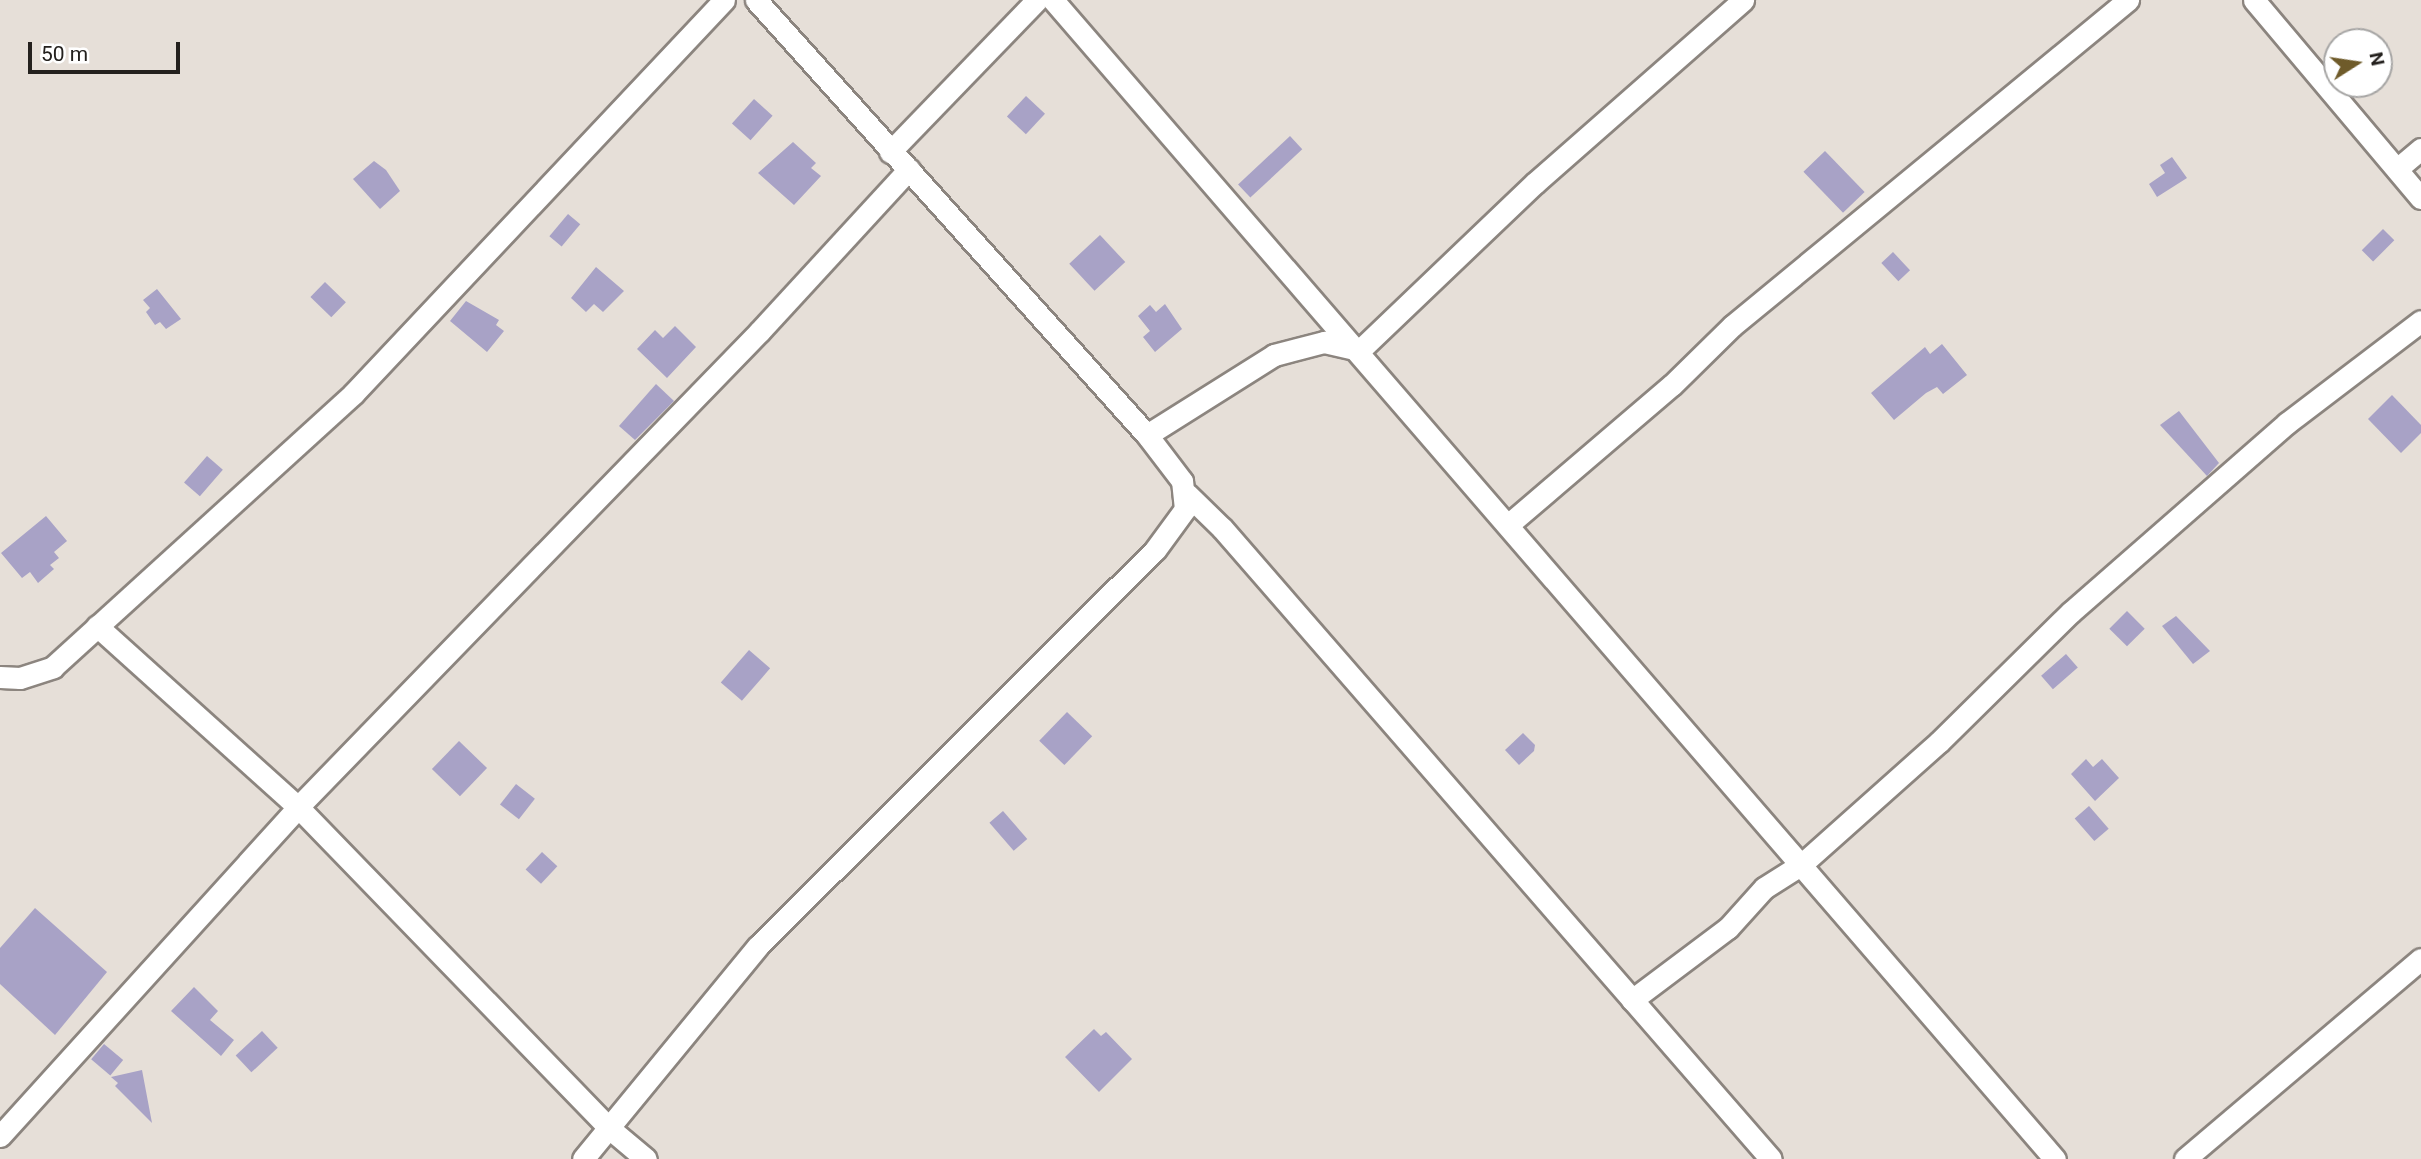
<!DOCTYPE html>
<style>
body{margin:0}
#map{position:relative;width:2421px;height:1159px;overflow:hidden;background:#e6dfd8;font-family:Roboto,sans-serif}
div>[style]{position:absolute}
.building>*{inset:0;background:#a8a2c6;transform-origin:0 0}
.roads{filter:drop-shadow(2px 0 #8c857f) drop-shadow(-2px 0 #8c857f) drop-shadow(0 2px #8c857f) drop-shadow(0 -2px #8c857f)}
.street>*{height:21px;margin:-10.5px;padding:0 10.5px;transform-origin:10.5px;border-radius:10.5px;background:#fff}
span{translate:-50% -50%;white-space:nowrap;text-align:center;line-height:1.15;-webkit-text-stroke:5px #fff;paint-order:stroke}
.north{position:absolute;left:2323px;top:28px;width:70px;height:70px;box-sizing:border-box;background:#fff;border:2px solid #a7a6a5;border-radius:50%;rotate:78deg;font-size:19px;font-weight:700;line-height:28px;text-align:center;color:#24211e}
.north::after{content:'';display:block;margin:auto;width:24px;height:32px;background:#6f5b2a;clip-path:polygon(50% 0,100% 100%,50% 72%,0 100%)}
.scale{position:absolute;left:28px;top:42px;width:152px;height:32px;box-sizing:border-box;border:4px solid #24211e;border-top:0;padding-left:9px;font-size:21px;line-height:24px;white-space:nowrap;color:#24211e;-webkit-text-stroke:5px #fff;paint-order:stroke}
</style>
<div id="map">
<div class="building">
<i style="left:1026px;top:96px;width:26px;height:28px;rotate:43deg"></i>
<i style="left:754px;top:99px;width:25px;height:33px;rotate:42deg"></i>
<i style="left:1290px;top:136px;width:18px;height:71px;rotate:47deg"></i>
<i style="clip-path:polygon(793px 142px,816px 163px,811px 168px,821px 176px,794px 205px,758px 173px)"></i>
<i style="left:1825px;top:151px;width:57px;height:30px;rotate:46deg"></i>
<i style="clip-path:polygon(2172px 157px,2187px 178px,2157px 197px,2149px 184px,2165px 173px,2160px 165px)"></i>
<i style="clip-path:polygon(374px 161px,386px 170px,400px 191px,380px 209px,353px 179px)"></i>
<i style="left:568px;top:214px;width:16px;height:29px;rotate:40deg"></i>
<i style="left:2383px;top:229px;width:16px;height:30px;rotate:45deg"></i>
<i style="left:1100px;top:235px;width:37px;height:42px;rotate:47deg"></i>
<i style="left:1893px;top:252px;width:25px;height:16px;rotate:47deg"></i>
<i style="clip-path:polygon(596px 267px,624px 291px,603px 312px,594px 304px,586px 312px,571px 298px)"></i>
<i style="left:325px;top:282px;width:29px;height:21px;rotate:44deg"></i>
<i style="clip-path:polygon(157px 289px,181px 319px,166px 329px,160px 322px,155px 325px,146px 312px,150px 308px,143px 300px)"></i>
<i style="clip-path:polygon(466px 301px,499px 320px,496px 325px,504px 331px,487px 352px,450px 321px)"></i>
<i style="clip-path:polygon(1165px 304px,1182px 329px,1155px 352px,1143px 337px,1150px 331px,1138px 316px,1150px 305px,1156px 312px)"></i>
<i style="clip-path:polygon(675px 326px,696px 347px,667px 378px,637px 349px,655px 330px,663px 338px)"></i>
<i style="clip-path:polygon(1942px 344px,1967px 375px,1943px 394px,1937px 387px,1926px 393px,1894px 420px,1871px 393px,1925px 347px,1930px 354px)"></i>
<i style="clip-path:polygon(656px 384px,674px 401px,635px 440px,619px 426px)"></i>
<i style="clip-path:polygon(2392px 395px,2421px 425px,2421px 433px,2401px 453px,2368px 419px)"></i>
<i style="clip-path:polygon(2179px 411px,2219px 463px,2207px 476px,2160px 425px)"></i>
<i style="left:207px;top:456px;width:21px;height:35px;rotate:41deg"></i>
<i style="clip-path:polygon(46px 516px,67px 541px,54px 552px,59px 558px,50px 565px,54px 569px,38px 583px,30px 572px,22px 578px,1px 553px)"></i>
<i style="left:2127px;top:611px;width:25px;height:25px;rotate:45deg"></i>
<i style="clip-path:polygon(2176px 616px,2210px 651px,2193px 664px,2162px 626px)"></i>
<i style="left:749px;top:650px;width:28px;height:43px;rotate:41deg"></i>
<i style="left:2066px;top:654px;width:18px;height:33px;rotate:49deg"></i>
<i style="left:1067px;top:712px;width:35px;height:40px;rotate:44deg"></i>
<i style="clip-path:polygon(1523px 733px,1535px 745px,1534px 751px,1519px 765px,1505px 750px)"></i>
<i style="left:459px;top:741px;width:39px;height:39px;rotate:44deg"></i>
<i style="clip-path:polygon(2086px 759px,2093px 767px,2102px 759px,2119px 778px,2095px 801px,2071px 774px)"></i>
<i style="left:516px;top:784px;width:24px;height:26px;rotate:38deg"></i>
<i style="left:2089px;top:806px;width:30px;height:19px;rotate:49deg"></i>
<i style="left:1003px;top:811px;width:37px;height:18px;rotate:49deg"></i>
<i style="left:542px;top:852px;width:21px;height:24px;rotate:43deg"></i>
<i style="clip-path:polygon(35px 908px,107px 972px,55px 1035px,0 984px,0 948px)"></i>
<i style="clip-path:polygon(194px 987px,218px 1011px,210px 1020px,234px 1040px,221px 1056px,171px 1011px)"></i>
<i style="clip-path:polygon(1094px 1029px,1101px 1036px,1106px 1032px,1132px 1059px,1099px 1092px,1065px 1057px)"></i>
<i style="left:262px;top:1031px;width:23px;height:36px;rotate:47deg"></i>
<i style="left:104px;top:1044px;width:25px;height:20px;rotate:40deg"></i>
<i style="clip-path:polygon(142px 1070px,152px 1123px,115px 1086px,118px 1083px,111px 1077px)"></i>
</div>
<div class="roads">
<div class="street">
<i style="left:1053px;top:0;width:1532px;rotate:49.16deg"></i>
<i style="left:2254px;top:0;width:259px;rotate:49.9deg"></i>
<i style="left:890px;top:152px;width:211px;rotate:-46deg"></i>
<i style="left:2397px;top:169px;width:31px;rotate:-40deg"></i>
<i style="left:1147px;top:435px;width:150px;rotate:-32.2deg"></i>
<i style="left:1274px;top:355px;width:52px;rotate:-14.6deg"></i>
<i style="left:1324px;top:342px;width:37px;rotate:13deg"></i>
<i style="left:1360px;top:350px;width:242px;rotate:-43.7deg"></i>
<i style="left:1535px;top:183px;width:277px;rotate:-41.3deg"></i>
<i style="left:1187px;top:494px;width:49px;rotate:44.2deg"></i>
<i style="left:1222px;top:528px;width:836px;rotate:48.98deg"></i>
<i style="left:1509px;top:524px;width:214px;rotate:-40.5deg"></i>
<i style="left:1672px;top:385px;width:84px;rotate:-44.5deg"></i>
<i style="left:1732px;top:326px;width:513px;rotate:-39.46deg"></i>
<i style="left:97px;top:626px;width:270px;rotate:42deg"></i>
<i style="left:298px;top:807px;width:447px;rotate:45.9deg"></i>
<i style="left:609px;top:1128px;width:48px;rotate:40deg"></i>
<i style="left:0;top:677px;width:20px;rotate:3deg"></i>
<i style="left:20px;top:678px;width:35px;rotate:-18deg"></i>
<i style="left:53px;top:667px;width:406px;rotate:-42.3deg"></i>
<i style="left:353px;top:394px;width:541px;rotate:-46.72deg"></i>
<i style="left:1632px;top:1000px;width:120px;rotate:-36.9deg"></i>
<i style="left:1728px;top:928px;width:54px;rotate:-48deg"></i>
<i style="left:1764px;top:888px;width:45px;rotate:-32.3deg"></i>
<i style="left:1802px;top:864px;width:183px;rotate:-41.7deg"></i>
<i style="left:1939px;top:742px;width:185px;rotate:-44.6deg"></i>
<i style="left:2071px;top:612px;width:287px;rotate:-41.2deg"></i>
<i style="left:2287px;top:423px;width:168px;rotate:-37.3deg"></i>
<i style="left:0;top:1136px;width:444px;rotate:-47.8deg"></i>
<i style="left:298px;top:807px;width:663px;rotate:-45.86deg"></i>
<i style="left:760px;top:331px;width:220px;rotate:-47.4deg"></i>
<i style="left:583px;top:1159px;width:276px;rotate:-50.6deg"></i>
<i style="left:758px;top:946px;width:561px;rotate:-44.93deg"></i>
<i style="left:1155px;top:550px;width:51px;rotate:-53.8deg"></i>
<i style="left:1185px;top:509px;width:28px;rotate:-96deg"></i>
<i style="left:1182px;top:481px;width:58px;rotate:-127.3deg"></i>
<i style="left:1147px;top:435px;width:585px;rotate:-131.95deg"></i>
<i style="left:2185px;top:1159px;width:309px;rotate:-40.3deg"></i>
</div>
</div>
<div class="north">N</div>
<div class="scale">50 m</div>
</div>
